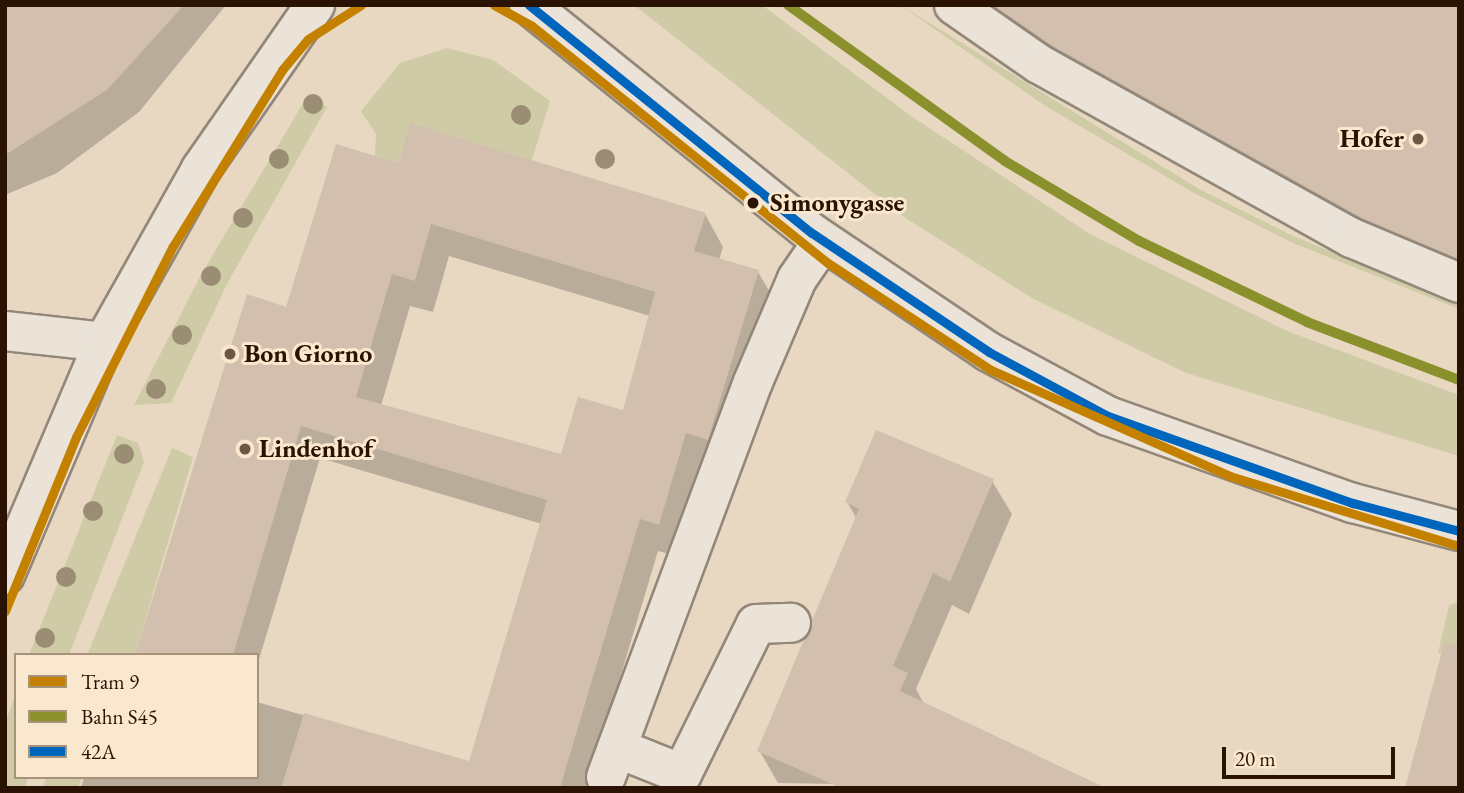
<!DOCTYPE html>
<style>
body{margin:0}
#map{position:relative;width:1464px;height:793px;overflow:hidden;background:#e8d8c2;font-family:"EB Garamond",serif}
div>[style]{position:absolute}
.green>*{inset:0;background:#cecba6}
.shadow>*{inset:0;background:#0003}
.building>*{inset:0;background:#d2bfae}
.roads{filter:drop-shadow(2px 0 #938779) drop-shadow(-2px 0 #938779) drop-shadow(0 2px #938779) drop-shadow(0 -2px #938779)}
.minor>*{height:38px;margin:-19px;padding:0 19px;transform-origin:19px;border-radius:19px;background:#ebe3d8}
.bus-1>*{height:9px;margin:-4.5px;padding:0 4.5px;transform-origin:4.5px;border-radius:4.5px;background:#0065bd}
.rail-1>*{height:10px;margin:-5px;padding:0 5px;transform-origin:5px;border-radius:5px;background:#8a912c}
.tram-1>*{height:9px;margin:-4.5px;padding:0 4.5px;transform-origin:4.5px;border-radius:4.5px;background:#c48100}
.trees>*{width:20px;height:20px;margin:-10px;border-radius:50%;background:#9b8d74}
.dots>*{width:19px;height:19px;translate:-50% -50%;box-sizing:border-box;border:4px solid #fae8ce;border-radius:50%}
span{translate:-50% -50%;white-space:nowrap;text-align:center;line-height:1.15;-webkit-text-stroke:6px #fae8ce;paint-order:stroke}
.poi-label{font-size:26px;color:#2a1302;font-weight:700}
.right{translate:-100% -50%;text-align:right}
.left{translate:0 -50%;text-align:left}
.stop-label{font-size:26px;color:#2a1302;font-weight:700}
.frame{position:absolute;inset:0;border:7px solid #2a1302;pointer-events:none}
.legend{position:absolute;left:14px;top:653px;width:245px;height:126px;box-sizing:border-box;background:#fae8ce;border:2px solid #a7937c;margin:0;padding:9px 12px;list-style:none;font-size:21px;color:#2a1302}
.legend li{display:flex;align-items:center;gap:14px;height:35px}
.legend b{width:35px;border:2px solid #a7937c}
.scale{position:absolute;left:1222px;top:747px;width:173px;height:32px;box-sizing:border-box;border:4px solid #2a1302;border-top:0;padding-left:9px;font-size:21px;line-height:24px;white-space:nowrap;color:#2a1302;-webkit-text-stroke:5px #fae8ce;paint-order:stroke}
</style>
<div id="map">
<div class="green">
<i style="clip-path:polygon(634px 5px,762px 5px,911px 116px,1090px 234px,1287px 331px,1459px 395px,1459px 456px,1186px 373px,1032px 298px,904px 217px)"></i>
<i style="clip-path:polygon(900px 5px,1199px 189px,1295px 237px,1459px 303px,1459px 309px,1293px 243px,1194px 193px,1044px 105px)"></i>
<i style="clip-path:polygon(447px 48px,493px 60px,550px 101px,532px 160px,411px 124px,399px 163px,375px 156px,376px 134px,361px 111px,400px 63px)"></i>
<i style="clip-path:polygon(308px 95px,327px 107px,227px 284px,171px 403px,134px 405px,202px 273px)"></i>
<i style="clip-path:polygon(117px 435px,138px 443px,144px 462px,69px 655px,29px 655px)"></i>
<i style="clip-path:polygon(172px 448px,193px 457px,135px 655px,87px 655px)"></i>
<i style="clip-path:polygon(1459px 601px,1459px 661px,1438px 653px,1449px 606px)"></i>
<i style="clip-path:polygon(16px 693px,16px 777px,28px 777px,25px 788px,5px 788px,5px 723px)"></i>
<i style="clip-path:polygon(46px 777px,82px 777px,78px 788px,43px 788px)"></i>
</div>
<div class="shadow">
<i style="clip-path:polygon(5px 5px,226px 5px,139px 112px,57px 173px,5px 195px)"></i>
<i style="clip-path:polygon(966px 5px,1452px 5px,1459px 9px,1459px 280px)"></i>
<i style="clip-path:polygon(evenodd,400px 165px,705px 214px,723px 247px,719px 260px,758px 272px,777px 304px,677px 556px,658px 551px,587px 788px,81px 788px,84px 777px,257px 777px,257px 702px,471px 763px,542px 524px,320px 458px,257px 666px,257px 655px,138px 655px,287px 309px,400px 165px,449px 256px,650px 316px,624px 412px,562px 457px,381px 406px,410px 306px,433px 312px,449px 256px)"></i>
<i style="clip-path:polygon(992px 481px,1012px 514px,969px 614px,952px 605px,916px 689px,925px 706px,1098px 788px,778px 783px,759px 750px,857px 519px,847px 502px)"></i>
</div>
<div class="building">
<i style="clip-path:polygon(5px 5px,184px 5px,107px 90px,5px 155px)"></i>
<i style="clip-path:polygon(993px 5px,1459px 5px,1459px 259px,1362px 218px,1051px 45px)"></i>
<i style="clip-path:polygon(evenodd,410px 123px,706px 213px,694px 251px,759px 270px,708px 440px,686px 433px,659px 525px,640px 519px,560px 788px,281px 788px,304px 713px,469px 761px,547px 500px,301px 426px,233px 655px,135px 655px,247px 294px,286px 307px,336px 144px,399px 163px,410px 123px,431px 224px,655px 292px,623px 410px,578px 397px,561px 454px,356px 397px,392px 274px,415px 281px,431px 224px)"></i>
<i style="clip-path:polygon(876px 430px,994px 479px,950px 582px,933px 573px,893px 666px,908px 673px,900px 691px,1106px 788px,841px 788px,757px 751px,859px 509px,845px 502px)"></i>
<i style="clip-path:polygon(1444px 644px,1459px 646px,1459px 788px,1405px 788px)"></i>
</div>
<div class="roads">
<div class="minor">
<i style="left:529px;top:5px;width:363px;rotate:38.9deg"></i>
<i style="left:812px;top:233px;width:213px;rotate:33.9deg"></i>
<i style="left:989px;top:352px;width:135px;rotate:28.3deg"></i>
<i style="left:1108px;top:416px;width:260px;rotate:19.6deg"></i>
<i style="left:1353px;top:503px;width:110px;rotate:14.8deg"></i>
<i style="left:954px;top:5px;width:103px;rotate:34.8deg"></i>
<i style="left:1039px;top:64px;width:358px;rotate:29.1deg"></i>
<i style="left:1352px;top:238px;width:116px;rotate:22.8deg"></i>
<i style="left:5px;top:331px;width:100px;rotate:6.3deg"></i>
<i style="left:5px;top:575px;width:253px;rotate:-67deg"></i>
<i style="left:104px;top:342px;width:198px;rotate:-60.7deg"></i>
<i style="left:201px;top:169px;width:200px;rotate:-55.2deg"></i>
<i style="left:617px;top:748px;width:70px;rotate:21.8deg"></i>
<i style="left:682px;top:774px;width:167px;rotate:-63.7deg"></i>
<i style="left:756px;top:624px;width:35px;rotate:-2deg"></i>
<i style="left:606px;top:777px;width:421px;rotate:-69.6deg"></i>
<i style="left:753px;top:382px;width:112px;rotate:-66.9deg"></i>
<i style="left:797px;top:279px;width:46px;rotate:-55.6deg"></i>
</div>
</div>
<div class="bus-1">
<i style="left:529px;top:5px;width:363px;rotate:38.9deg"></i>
<i style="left:812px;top:233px;width:213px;rotate:33.9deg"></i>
<i style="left:989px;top:352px;width:135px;rotate:28.3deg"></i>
<i style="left:1108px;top:416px;width:260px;rotate:19.6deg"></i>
<i style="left:1353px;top:503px;width:110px;rotate:14.8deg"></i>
</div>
<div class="rail-1">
<i style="left:788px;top:5px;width:267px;rotate:35.7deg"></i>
<i style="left:1005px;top:161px;width:156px;rotate:30.8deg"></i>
<i style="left:1139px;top:241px;width:187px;rotate:25.7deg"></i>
<i style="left:1307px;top:322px;width:163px;rotate:20.9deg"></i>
</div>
<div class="tram-1">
<i style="left:494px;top:5px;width:43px;rotate:28.9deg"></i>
<i style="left:532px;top:26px;width:379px;rotate:38.7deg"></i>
<i style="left:828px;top:263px;width:195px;rotate:33.3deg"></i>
<i style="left:991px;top:370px;width:261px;rotate:23.9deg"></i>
<i style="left:1230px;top:476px;width:239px;rotate:17deg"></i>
<i style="left:5px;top:611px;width:188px;rotate:-67.8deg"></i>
<i style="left:76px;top:437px;width:214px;rotate:-63.1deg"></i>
<i style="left:173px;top:246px;width:207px;rotate:-58.2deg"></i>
<i style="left:282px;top:70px;width:40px;rotate:-50deg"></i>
<i style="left:308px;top:39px;width:63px;rotate:-32.7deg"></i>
</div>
<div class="trees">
<i style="left:313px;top:104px"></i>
<i style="left:521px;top:115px"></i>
<i style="left:279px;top:159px"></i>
<i style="left:605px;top:159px"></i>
<i style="left:243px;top:218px"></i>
<i style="left:211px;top:276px"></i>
<i style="left:182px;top:335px"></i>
<i style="left:156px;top:389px"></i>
<i style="left:124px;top:454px"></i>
<i style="left:93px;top:511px"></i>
<i style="left:66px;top:577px"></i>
<i style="left:45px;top:638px"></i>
</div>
<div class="dots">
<i style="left:1418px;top:139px;background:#6c5845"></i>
<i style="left:753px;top:203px;background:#2a1302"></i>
<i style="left:230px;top:354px;background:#6c5845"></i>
<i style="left:245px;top:449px;background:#6c5845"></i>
</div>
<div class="poi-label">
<span class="right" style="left:1404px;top:139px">Hofer</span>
<span class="left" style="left:244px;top:354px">Bon Giorno</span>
<span class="left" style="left:259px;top:449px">Lindenhof</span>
</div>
<div class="stop-label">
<span class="left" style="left:770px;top:203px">Simonygasse</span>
</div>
<div class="frame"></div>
<ul class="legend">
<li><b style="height:9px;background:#c48100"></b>Tram 9</li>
<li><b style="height:9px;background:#8a912c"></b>Bahn S45</li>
<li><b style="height:9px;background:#0065bd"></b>42A</li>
</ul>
<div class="scale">20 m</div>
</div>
